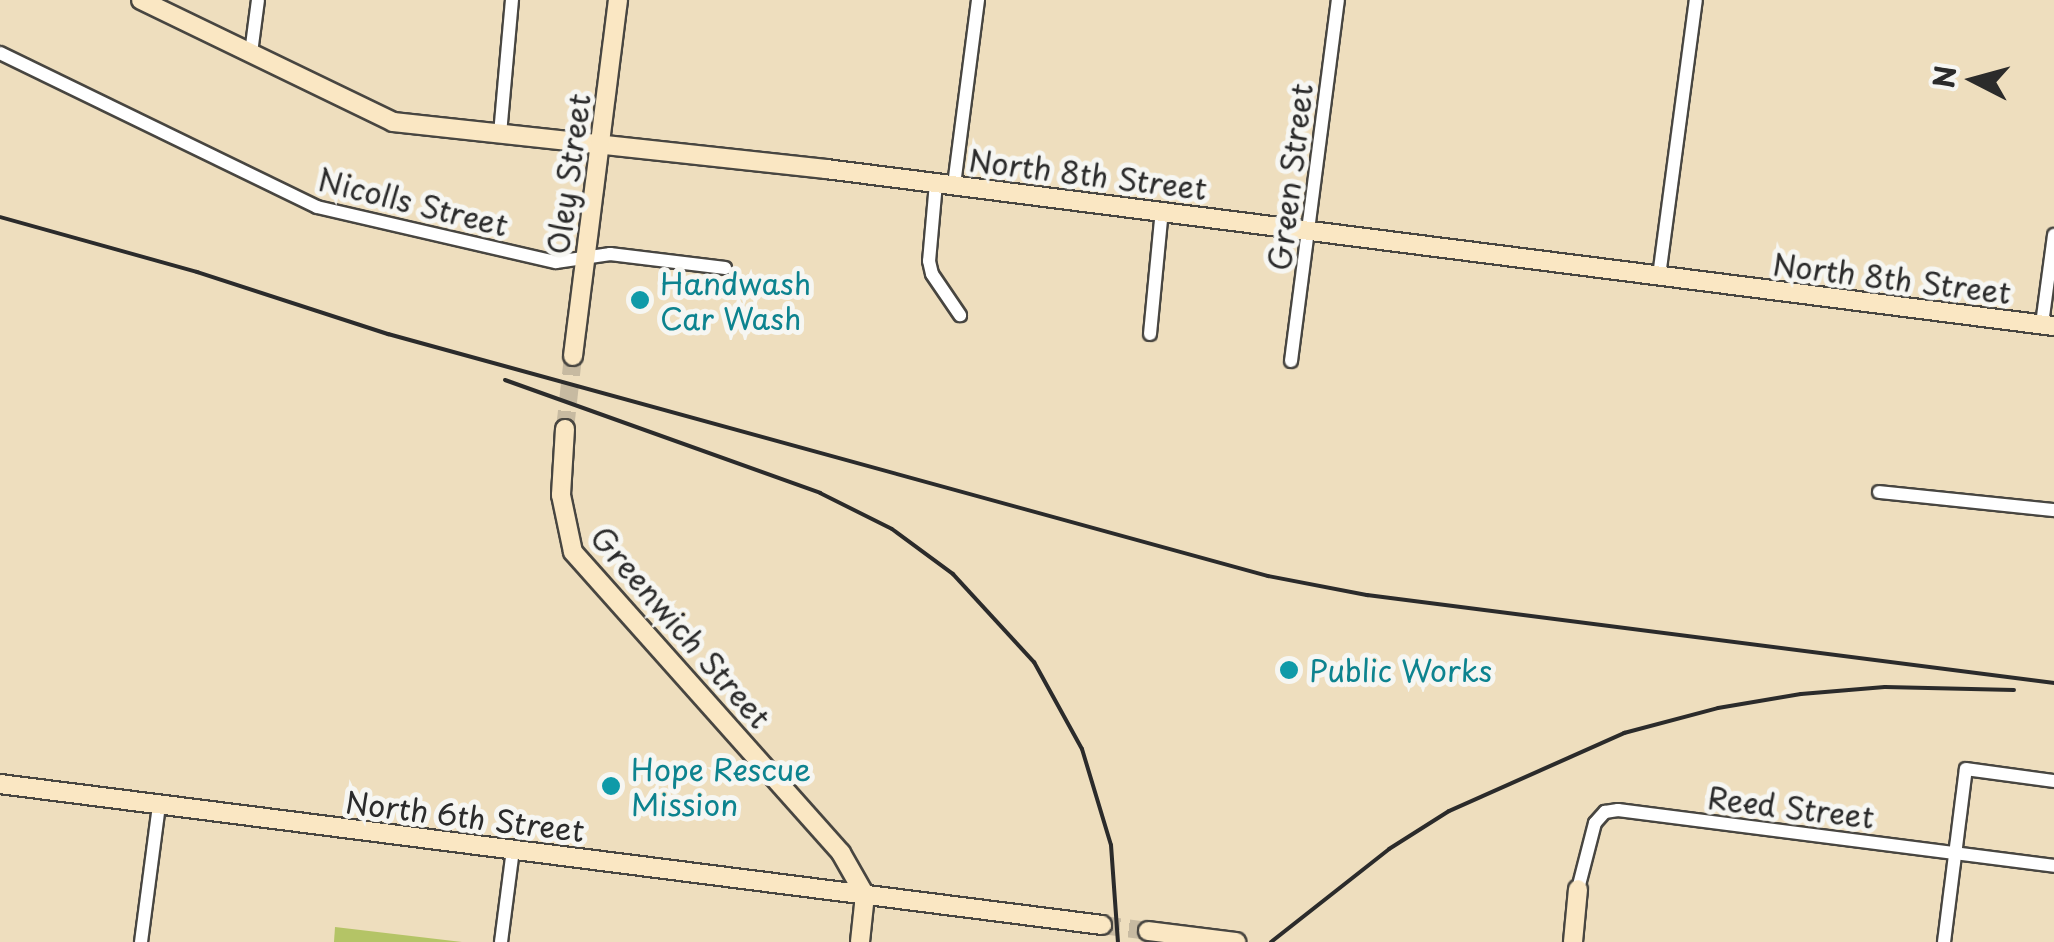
<!DOCTYPE html>
<style>
body{margin:0}
#map{position:relative;width:2054px;height:942px;overflow:hidden;background:#eedebe;font-family:"Playpen Sans",sans-serif}
div>[style]{position:absolute}
.green>*{inset:0;background:#b4c466}
.secondary-tunnel>*{height:18px;margin-top:-9px;transform-origin:0;background:repeating-linear-gradient(90deg,#c7baa1 0 18px,transparent 0 27px)}
.roads{filter:drop-shadow(2px 0 #484641) drop-shadow(-2px 0 #484641) drop-shadow(0 2px #484641) drop-shadow(0 -2px #484641)}
.street>*{height:12px;margin:-6px;padding:0 6px;transform-origin:6px;border-radius:6px;background:#fff}
.secondary>*{height:18px;margin:-9px;padding:0 9px;transform-origin:9px;border-radius:9px;background:#fae7c3}
.rail>*{height:4px;margin:-2px;padding:0 2px;transform-origin:2px;border-radius:2px;background:#2b2b2b}
.dots>*{width:28px;height:28px;translate:-50% -50%;box-sizing:border-box;border:5px solid #f6f6f2;border-radius:50%}
span{translate:-50% -50%;white-space:nowrap;text-align:center;line-height:1.15;-webkit-text-stroke:10px #f6f6f2;paint-order:stroke}
.street-label{font-size:30px;color:#2b2b2b}
.culture-label{font-size:30px;color:#0d838f}
.left{translate:0 -50%;text-align:left}
.north{position:absolute;left:1924px;top:30px;width:100px;height:100px;-webkit-text-stroke:8px #f6f6f2;paint-order:stroke;rotate:276deg;font-size:28px;font-weight:700;line-height:40px;text-align:center;color:#2b2b2b}
.north::after{content:'';display:block;margin:auto;width:35px;height:45px;background:#2b2b2b;clip-path:polygon(50% 0,100% 100%,50% 72%,0 100%)}
</style>
<div id="map">
<div class="green">
<i style="clip-path:polygon(335px 927px,462px 942px,334px 942px)"></i>
</div>
<div class="secondary-tunnel">
<i style="left:565px;top:429px;width:73px;rotate:-83.7deg"></i>
<i style="left:1102px;top:925px;width:46px;rotate:7.4deg"></i>
</div>
<div class="roads">
<div class="street">
<i style="left:0;top:53px;width:352px;rotate:25.9deg"></i>
<i style="left:317px;top:207px;width:245px;rotate:13deg"></i>
<i style="left:556px;top:262px;width:55px;rotate:-8.4deg"></i>
<i style="left:610px;top:254px;width:116px;rotate:6.9deg"></i>
<i style="left:251px;top:53px;width:53px;rotate:-82.5deg"></i>
<i style="left:500px;top:134px;width:135px;rotate:-84.9deg"></i>
<i style="left:936px;top:183px;width:78px;rotate:95.1deg"></i>
<i style="left:929px;top:261px;width:13px;rotate:77deg"></i>
<i style="left:932px;top:274px;width:50px;rotate:55.7deg"></i>
<i style="left:954px;top:185px;width:187px;rotate:-82.6deg"></i>
<i style="left:1659px;top:276px;width:278px;rotate:-82.4deg"></i>
<i style="left:2042px;top:324px;width:90px;rotate:-82.3deg"></i>
<i style="left:1150px;top:334px;width:125px;rotate:-84.5deg"></i>
<i style="left:1291px;top:361px;width:364px;rotate:-82.6deg"></i>
<i style="left:1879px;top:492px;width:176px;rotate:5.9deg"></i>
<i style="left:1578px;top:889px;width:68px;rotate:-75.6deg"></i>
<i style="left:1595px;top:823px;width:15px;rotate:-48deg"></i>
<i style="left:1605px;top:812px;width:13px;rotate:-9deg"></i>
<i style="left:1618px;top:810px;width:440px;rotate:7.3deg"></i>
<i style="left:141px;top:942px;width:138px;rotate:-82.5deg"></i>
<i style="left:501px;top:942px;width:93px;rotate:-82.6deg"></i>
<i style="left:1944px;top:942px;width:174px;rotate:-82.8deg"></i>
<i style="left:1966px;top:769px;width:89px;rotate:7.8deg"></i>
</div>
<div class="secondary">
<i style="left:141px;top:0;width:280px;rotate:25.8deg"></i>
<i style="left:393px;top:122px;width:436px;rotate:6.2deg"></i>
<i style="left:826px;top:169px;width:1238px;rotate:7.29deg"></i>
<i style="left:573px;top:356px;width:359px;rotate:-82.8deg"></i>
<i style="left:565px;top:429px;width:66px;rotate:93.5deg"></i>
<i style="left:561px;top:495px;width:58px;rotate:78.1deg"></i>
<i style="left:573px;top:552px;width:403px;rotate:48.3deg"></i>
<i style="left:841px;top:853px;width:48px;rotate:60.3deg"></i>
<i style="left:865px;top:895px;width:47px;rotate:96.1deg"></i>
<i style="left:0;top:784px;width:1111px;rotate:7.29deg"></i>
<i style="left:1148px;top:931px;width:89px;rotate:7.1deg"></i>
<i style="left:1573px;top:942px;width:53px;rotate:-84.6deg"></i>
</div>
</div>
<div class="rail">
<i style="left:0;top:217px;width:205px;rotate:15.6deg"></i>
<i style="left:197px;top:272px;width:201px;rotate:18deg"></i>
<i style="left:388px;top:334px;width:913px;rotate:15.38deg"></i>
<i style="left:1268px;top:576px;width:101px;rotate:10.9deg"></i>
<i style="left:1367px;top:595px;width:693px;rotate:7.3deg"></i>
<i style="left:505px;top:380px;width:335px;rotate:19.7deg"></i>
<i style="left:820px;top:493px;width:80px;rotate:26.6deg"></i>
<i style="left:892px;top:529px;width:76px;rotate:36.4deg"></i>
<i style="left:953px;top:574px;width:120px;rotate:47.4deg"></i>
<i style="left:1034px;top:662px;width:99px;rotate:61.1deg"></i>
<i style="left:1082px;top:749px;width:100px;rotate:73.2deg"></i>
<i style="left:1111px;top:845px;width:97px;rotate:85.9deg"></i>
<i style="left:1271px;top:942px;width:150px;rotate:-38.2deg"></i>
<i style="left:1389px;top:849px;width:71px;rotate:-32.3deg"></i>
<i style="left:1449px;top:811px;width:192px;rotate:-24deg"></i>
<i style="left:1624px;top:733px;width:97px;rotate:-14.9deg"></i>
<i style="left:1718px;top:708px;width:84px;rotate:-9.6deg"></i>
<i style="left:1801px;top:694px;width:84px;rotate:-4.8deg"></i>
<i style="left:1885px;top:687px;width:129px;rotate:1.3deg"></i>
</div>
<div class="dots">
<i style="left:640px;top:300px;background:#0f9aa8"></i>
<i style="left:1289px;top:670px;background:#0f9aa8"></i>
<i style="left:611px;top:786px;background:#0f9aa8"></i>
</div>
<div class="street-label">
<span style="left:568px;top:174px;rotate:-82deg">Oley Street</span>
<span style="left:1088px;top:174px;rotate:7deg">North 8th Street</span>
<span style="left:1290px;top:177px;rotate:-83deg">Green Street</span>
<span style="left:413px;top:202px;rotate:14deg">Nicolls Street</span>
<span style="left:1892px;top:278px;rotate:7deg">North 8th Street</span>
<span style="left:681px;top:627px;rotate:49deg">Greenwich Street</span>
<span style="left:1791px;top:807px;rotate:7deg">Reed Street</span>
<span style="left:465px;top:816px;rotate:7deg">North 6th Street</span>
</div>
<div class="culture-label">
<span class="left" style="left:660px;top:300px">Handwash<br>Car Wash</span>
<span class="left" style="left:1309px;top:670px">Public Works</span>
<span class="left" style="left:631px;top:786px">Hope Rescue<br>Mission</span>
</div>
<div class="north">N</div>
</div>
